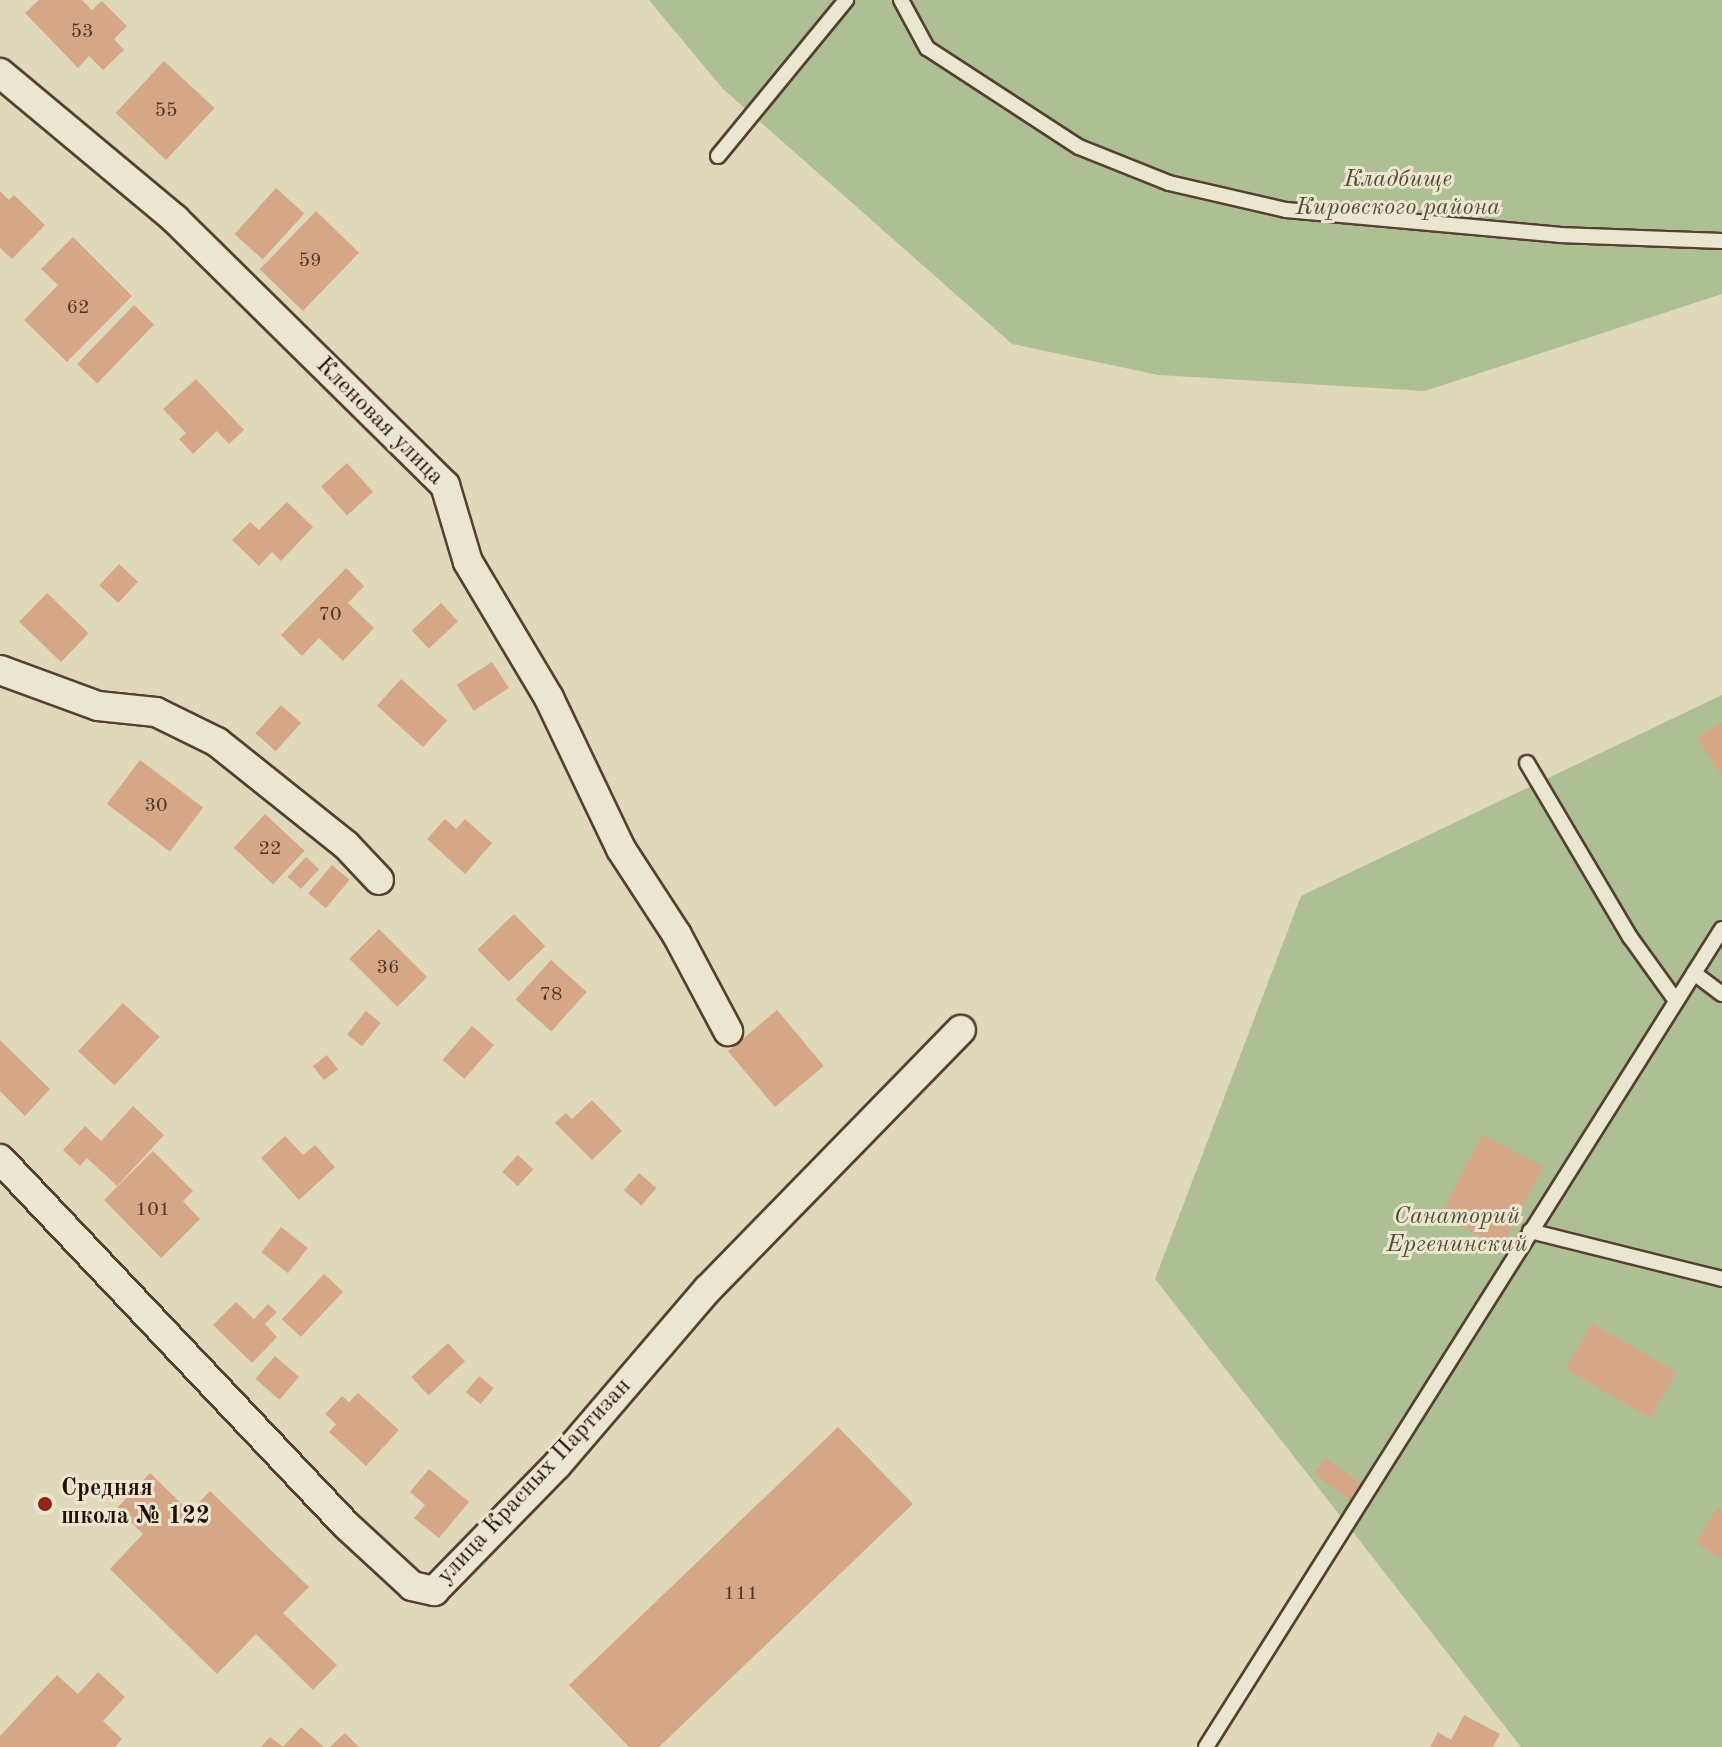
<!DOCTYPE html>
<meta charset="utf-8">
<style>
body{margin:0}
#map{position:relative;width:1722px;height:1747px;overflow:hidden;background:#e0d8ba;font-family:"Old Standard TT",serif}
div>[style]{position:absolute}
.green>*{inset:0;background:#aec093}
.building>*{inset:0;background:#d5a787;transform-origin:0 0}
.roads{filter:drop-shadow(2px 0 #554031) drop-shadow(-2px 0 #554031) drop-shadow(0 2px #554031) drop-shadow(0 -2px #554031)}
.service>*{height:14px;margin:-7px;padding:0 7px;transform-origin:7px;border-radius:7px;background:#ebe6d2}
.minor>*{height:28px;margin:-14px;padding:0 14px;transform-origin:14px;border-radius:14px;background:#ebe6d2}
.dots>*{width:22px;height:22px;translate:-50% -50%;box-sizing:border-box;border:4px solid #ebe6d2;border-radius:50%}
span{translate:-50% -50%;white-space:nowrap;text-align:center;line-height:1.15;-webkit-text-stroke:6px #ebe6d2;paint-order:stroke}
.number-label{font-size:20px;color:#523424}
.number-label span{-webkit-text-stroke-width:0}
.park-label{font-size:24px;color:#564c35;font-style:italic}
.street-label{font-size:24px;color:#270e03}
.poi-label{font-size:24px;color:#270e03;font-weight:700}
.left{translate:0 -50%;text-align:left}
</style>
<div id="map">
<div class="green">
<i style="clip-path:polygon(649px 0,1722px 0,1722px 294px,1425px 391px,1158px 375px,1012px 344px,723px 89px)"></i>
<i style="clip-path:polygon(1722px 695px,1722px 1747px,1521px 1747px,1155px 1279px,1301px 896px)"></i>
</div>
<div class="building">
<i style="clip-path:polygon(39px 0,82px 0,92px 10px,102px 1px,127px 26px,114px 39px,124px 50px,103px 70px,89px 56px,78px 68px,25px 13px)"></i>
<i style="left:164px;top:61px;width:69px;height:71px;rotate:43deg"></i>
<i style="left:276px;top:188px;width:38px;height:62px;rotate:42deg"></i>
<i style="clip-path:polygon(0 191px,9px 200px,14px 195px,45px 225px,12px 259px,0 248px)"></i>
<i style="left:316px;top:211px;width:60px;height:81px;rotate:44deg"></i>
<i style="clip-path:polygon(73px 237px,132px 296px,67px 362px,24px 320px,58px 285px,41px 269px)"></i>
<i style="left:134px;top:305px;width:28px;height:82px;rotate:44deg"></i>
<i style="clip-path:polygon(196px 379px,244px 430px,229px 444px,217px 431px,193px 454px,179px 439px,186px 433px,163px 409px)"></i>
<i style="left:347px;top:463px;width:39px;height:35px;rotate:48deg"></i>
<i style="clip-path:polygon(287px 502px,313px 527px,281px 561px,272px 552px,259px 566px,232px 540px,250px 522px,259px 530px)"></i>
<i style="left:119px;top:564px;width:26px;height:29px;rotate:43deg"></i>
<i style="clip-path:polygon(346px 568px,364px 586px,348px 603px,374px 628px,343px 661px,319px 638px,302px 656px,281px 635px)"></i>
<i style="left:47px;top:593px;width:58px;height:40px;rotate:44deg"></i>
<i style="left:441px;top:603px;width:25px;height:40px;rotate:47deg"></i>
<i style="left:492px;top:662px;width:31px;height:42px;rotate:57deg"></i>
<i style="left:401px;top:679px;width:62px;height:36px;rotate:42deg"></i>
<i style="left:281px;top:705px;width:27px;height:38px;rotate:42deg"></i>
<i style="clip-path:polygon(1722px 722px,1722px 777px,1697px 737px)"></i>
<i style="left:140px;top:760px;width:79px;height:55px;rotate:37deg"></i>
<i style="left:265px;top:814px;width:54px;height:46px;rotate:43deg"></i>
<i style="clip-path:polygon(445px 819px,456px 829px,465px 819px,492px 843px,465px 874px,427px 839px)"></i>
<i style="left:306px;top:857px;width:18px;height:27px;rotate:43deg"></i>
<i style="left:332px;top:865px;width:23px;height:37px;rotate:40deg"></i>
<i style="left:514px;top:914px;width:45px;height:51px;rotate:46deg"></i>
<i style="left:379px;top:929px;width:68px;height:42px;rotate:45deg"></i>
<i style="left:551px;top:960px;width:48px;height:53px;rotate:42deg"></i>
<i style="left:123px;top:1003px;width:50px;height:66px;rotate:43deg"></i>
<i style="left:777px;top:1010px;width:73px;height:64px;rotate:50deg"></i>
<i style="left:366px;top:1011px;width:19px;height:30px;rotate:39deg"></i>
<i style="left:472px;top:1026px;width:29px;height:45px;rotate:41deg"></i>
<i style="clip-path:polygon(0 1040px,50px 1089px,25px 1116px,0 1091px)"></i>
<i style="left:327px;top:1055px;width:18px;height:18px;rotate:52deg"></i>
<i style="clip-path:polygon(592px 1100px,622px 1131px,592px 1160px,555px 1123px,566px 1113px,572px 1119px)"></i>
<i style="clip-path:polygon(133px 1106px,164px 1135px,117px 1186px,87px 1158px,80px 1166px,63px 1150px,85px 1126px,101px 1141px)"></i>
<i style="left:1482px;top:1135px;width:69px;height:91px;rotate:27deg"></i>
<i style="clip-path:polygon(285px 1136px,303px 1155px,315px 1145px,335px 1167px,299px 1200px,261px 1158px)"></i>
<i style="clip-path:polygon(153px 1151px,193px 1191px,183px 1201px,200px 1219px,161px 1258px,104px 1200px)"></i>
<i style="left:518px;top:1155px;width:21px;height:23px;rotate:43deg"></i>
<i style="left:639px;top:1173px;width:23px;height:23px;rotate:41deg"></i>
<i style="left:281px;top:1227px;width:34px;height:32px;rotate:38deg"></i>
<i style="left:324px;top:1274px;width:26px;height:62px;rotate:43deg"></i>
<i style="clip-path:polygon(236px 1302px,254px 1319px,268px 1304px,277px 1312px,265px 1324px,277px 1337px,252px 1363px,213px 1325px)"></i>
<i style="left:1592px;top:1323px;width:98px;height:53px;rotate:30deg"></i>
<i style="left:448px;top:1343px;width:25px;height:50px;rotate:47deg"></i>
<i style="left:275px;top:1356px;width:32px;height:30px;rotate:41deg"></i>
<i style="left:479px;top:1376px;width:19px;height:21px;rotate:39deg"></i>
<i style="clip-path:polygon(358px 1393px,399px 1430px,366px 1466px,329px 1432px,336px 1424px,325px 1414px,342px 1396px,349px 1402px)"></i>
<i style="clip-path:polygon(838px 1427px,913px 1504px,659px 1747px,629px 1747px,569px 1685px)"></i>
<i style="left:1326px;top:1458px;width:44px;height:20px;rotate:36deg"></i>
<i style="clip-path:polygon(429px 1469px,469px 1502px,439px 1538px,414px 1518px,425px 1505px,410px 1492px)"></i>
<i style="clip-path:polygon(150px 1473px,190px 1512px,210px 1491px,309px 1587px,283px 1613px,337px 1665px,313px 1690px,256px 1634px,217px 1674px,110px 1569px,143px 1534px,117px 1508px)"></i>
<i style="clip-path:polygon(1717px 1508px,1722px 1511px,1722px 1559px,1696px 1543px)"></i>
<i style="clip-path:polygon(98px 1672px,125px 1697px,103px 1721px,122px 1739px,115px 1747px,0 1747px,0 1736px,57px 1675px,78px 1694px)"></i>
<i style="clip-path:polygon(1464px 1715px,1500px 1734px,1493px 1747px,1430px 1747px,1438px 1732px,1451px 1740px)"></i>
<i style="clip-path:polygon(301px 1727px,324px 1747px,261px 1747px,270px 1737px,283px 1747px)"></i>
<i style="clip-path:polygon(345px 1733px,359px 1747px,330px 1747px)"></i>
</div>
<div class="roads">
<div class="service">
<i style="left:901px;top:0;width:55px;rotate:61.6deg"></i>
<i style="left:927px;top:48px;width:181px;rotate:33.1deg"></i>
<i style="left:1079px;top:147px;width:97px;rotate:21.8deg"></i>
<i style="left:1169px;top:183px;width:120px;rotate:13deg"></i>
<i style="left:1286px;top:210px;width:274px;rotate:5.2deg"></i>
<i style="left:1559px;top:235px;width:163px;rotate:2.1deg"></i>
<i style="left:718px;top:156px;width:202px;rotate:-50.6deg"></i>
<i style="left:1527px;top:763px;width:202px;rotate:59.4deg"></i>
<i style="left:1630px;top:937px;width:75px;rotate:54.2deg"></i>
<i style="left:1694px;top:973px;width:35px;rotate:37deg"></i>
<i style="left:1530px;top:1231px;width:198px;rotate:14deg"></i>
<i style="left:1206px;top:1747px;width:967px;rotate:-57.76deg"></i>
</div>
<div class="minor">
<i style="left:0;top:73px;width:228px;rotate:39.8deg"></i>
<i style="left:175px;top:219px;width:379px;rotate:44.6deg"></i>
<i style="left:445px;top:485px;width:80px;rotate:73.4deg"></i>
<i style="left:468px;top:562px;width:158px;rotate:59.2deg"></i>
<i style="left:549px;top:698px;width:167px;rotate:64.5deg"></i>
<i style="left:621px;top:849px;width:103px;rotate:56.9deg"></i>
<i style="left:677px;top:935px;width:109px;rotate:62deg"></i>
<i style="left:0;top:670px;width:104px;rotate:20.2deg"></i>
<i style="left:98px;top:706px;width:58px;rotate:5.9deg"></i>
<i style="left:156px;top:712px;width:68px;rotate:26.2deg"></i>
<i style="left:217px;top:742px;width:165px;rotate:38.6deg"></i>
<i style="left:346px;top:845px;width:48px;rotate:46.7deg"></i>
<i style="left:0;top:1159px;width:504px;rotate:46.61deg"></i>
<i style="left:346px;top:1525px;width:90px;rotate:42.7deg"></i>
<i style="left:412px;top:1586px;width:23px;rotate:13deg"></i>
<i style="left:434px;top:1591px;width:176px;rotate:-45.7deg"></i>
<i style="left:557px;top:1465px;width:232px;rotate:-49.4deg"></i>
<i style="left:708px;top:1289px;width:362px;rotate:-45.7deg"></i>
</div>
</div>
<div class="dots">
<i style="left:45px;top:1504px;background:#8f2418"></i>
</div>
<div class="number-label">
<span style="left:82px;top:32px">53</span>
<span style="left:166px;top:111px">55</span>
<span style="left:310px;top:261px">59</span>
<span style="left:78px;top:308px">62</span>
<span style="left:330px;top:615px">70</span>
<span style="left:156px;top:806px">30</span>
<span style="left:270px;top:849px">22</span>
<span style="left:388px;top:968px">36</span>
<span style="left:551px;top:995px">78</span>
<span style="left:153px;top:1210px">101</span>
<span style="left:741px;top:1594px">111</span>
</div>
<div class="park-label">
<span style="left:1398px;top:195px">Кладбище<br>Кировского района</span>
<span style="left:1457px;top:1232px">Санаторий<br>Ергенинский</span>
</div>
<div class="street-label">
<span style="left:379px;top:422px;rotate:45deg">Кленовая улица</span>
<span style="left:535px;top:1482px;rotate:-47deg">улица Красных Партизан</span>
</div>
<div class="poi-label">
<span class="left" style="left:61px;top:1504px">Средняя<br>школа № 122</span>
</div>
</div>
